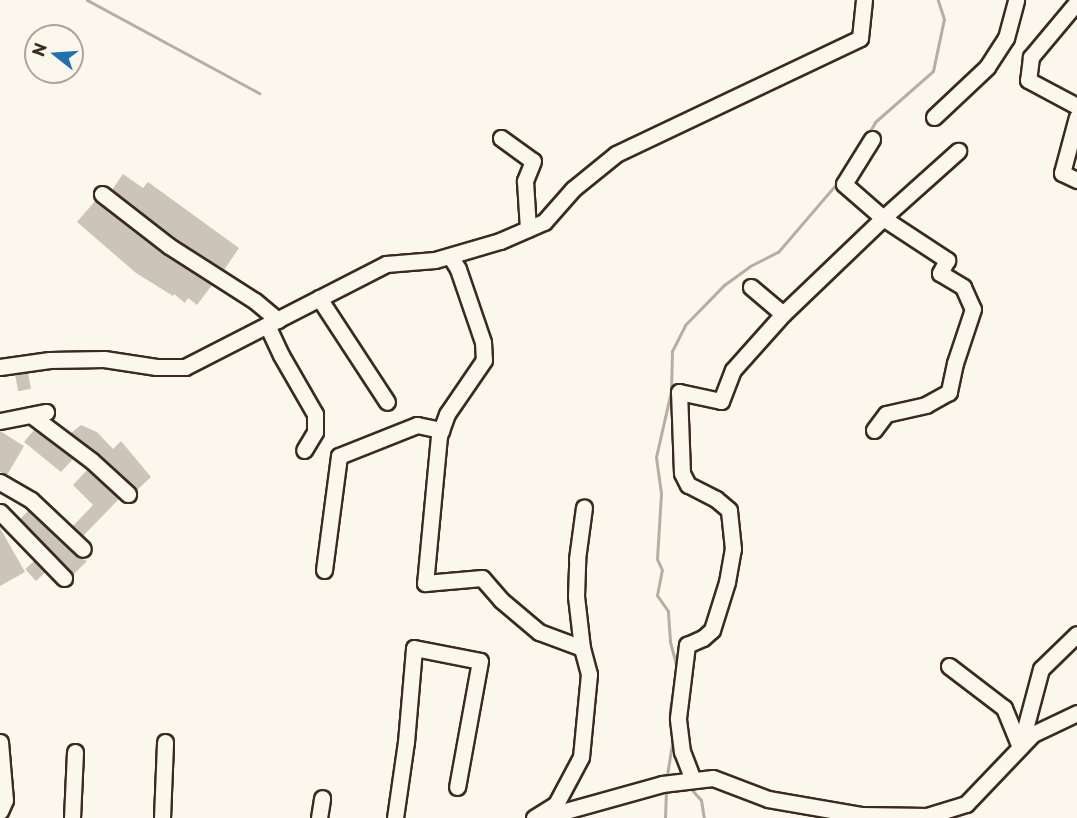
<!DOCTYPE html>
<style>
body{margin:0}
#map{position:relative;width:1077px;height:818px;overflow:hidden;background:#fbf7ec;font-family:"Playpen Sans",sans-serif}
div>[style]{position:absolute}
.stream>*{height:3px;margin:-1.5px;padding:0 1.5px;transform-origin:1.5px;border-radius:1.5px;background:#b6aea2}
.building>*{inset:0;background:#ccc4b9;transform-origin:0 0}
.roads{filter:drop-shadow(2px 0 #3b2a1e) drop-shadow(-2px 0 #3b2a1e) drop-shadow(0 2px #3b2a1e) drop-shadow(0 -2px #3b2a1e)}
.minor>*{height:15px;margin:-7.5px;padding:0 7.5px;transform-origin:7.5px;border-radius:7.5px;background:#fbf7ec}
span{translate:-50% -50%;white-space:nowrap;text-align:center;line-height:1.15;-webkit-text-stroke:5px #fbf7ec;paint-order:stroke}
.north{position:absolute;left:24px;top:24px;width:60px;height:60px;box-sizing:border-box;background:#fbf7ec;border:2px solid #aea59a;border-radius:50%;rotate:287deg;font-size:16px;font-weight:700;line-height:24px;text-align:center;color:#3b2a1e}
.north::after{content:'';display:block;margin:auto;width:21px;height:27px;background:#1f6fb2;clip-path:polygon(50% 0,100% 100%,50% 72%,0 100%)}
</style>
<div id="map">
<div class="stream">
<i style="left:87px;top:0;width:196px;rotate:28.4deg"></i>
<i style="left:867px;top:136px;width:16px;rotate:-60deg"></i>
<i style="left:875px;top:122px;width:77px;rotate:-41.3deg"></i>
<i style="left:933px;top:71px;width:53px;rotate:-78.1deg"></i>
<i style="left:944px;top:19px;width:20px;rotate:-108deg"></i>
<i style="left:677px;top:668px;width:28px;rotate:-105deg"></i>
<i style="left:670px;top:641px;width:30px;rotate:-94deg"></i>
<i style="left:668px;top:611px;width:19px;rotate:-125deg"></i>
<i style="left:657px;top:595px;width:25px;rotate:-79deg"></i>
<i style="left:662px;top:570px;width:12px;rotate:-114deg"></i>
<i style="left:657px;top:559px;width:66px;rotate:-86.5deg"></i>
<i style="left:661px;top:493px;width:36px;rotate:-98deg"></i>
<i style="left:656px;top:457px;width:68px;rotate:-77.2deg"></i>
<i style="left:671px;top:391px;width:40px;rotate:-88.6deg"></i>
<i style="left:672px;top:351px;width:29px;rotate:-63deg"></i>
<i style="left:685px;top:325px;width:56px;rotate:-45.7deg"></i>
<i style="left:724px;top:285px;width:32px;rotate:-36deg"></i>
<i style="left:750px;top:266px;width:31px;rotate:-27deg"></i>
<i style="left:778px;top:252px;width:92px;rotate:-49.4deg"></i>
<i style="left:667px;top:775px;width:33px;rotate:-81deg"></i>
<i style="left:672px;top:742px;width:33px;rotate:-93deg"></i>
<i style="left:670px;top:709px;width:23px;rotate:-80deg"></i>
<i style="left:692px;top:790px;width:13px;rotate:48deg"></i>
<i style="left:701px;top:800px;width:18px;rotate:81deg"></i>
<i style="left:665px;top:818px;width:26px;rotate:-88deg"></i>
</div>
<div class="building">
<i style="clip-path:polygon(123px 174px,143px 188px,148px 182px,239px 248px,224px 270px,175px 238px,112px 190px)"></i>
<i style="clip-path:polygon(95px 201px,163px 254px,212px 285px,197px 305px,188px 298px,185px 303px,174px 294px,173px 296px,136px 273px,77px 222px)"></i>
<i style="left:28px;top:373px;width:16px;height:13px;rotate:79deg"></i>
<i style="clip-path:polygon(81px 425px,97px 432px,113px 449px,121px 441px,151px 477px,137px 490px,99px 454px,71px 433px)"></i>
<i style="clip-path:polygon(34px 430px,73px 459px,61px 472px,24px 442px)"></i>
<i style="clip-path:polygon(0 431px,24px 446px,7px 475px,0 472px)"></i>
<i style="clip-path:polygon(87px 470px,119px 499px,83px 536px,73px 526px,93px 505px,73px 485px)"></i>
<i style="clip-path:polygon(28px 511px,76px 556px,87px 561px,73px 575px,20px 519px)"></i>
<i style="clip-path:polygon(0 528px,25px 572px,0 586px)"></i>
<i style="left:34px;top:561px;width:16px;height:12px;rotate:47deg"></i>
</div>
<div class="roads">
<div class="minor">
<i style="left:1077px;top:2px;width:72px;rotate:129.9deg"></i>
<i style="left:1031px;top:57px;width:23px;rotate:97deg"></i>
<i style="left:1028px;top:80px;width:55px;rotate:28deg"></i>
<i style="left:934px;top:117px;width:73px;rotate:-43.3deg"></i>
<i style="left:987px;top:67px;width:35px;rotate:-57deg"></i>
<i style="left:1006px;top:38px;width:39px;rotate:-75deg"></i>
<i style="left:1077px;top:117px;width:58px;rotate:105deg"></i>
<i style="left:1062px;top:173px;width:17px;rotate:25deg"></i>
<i style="left:501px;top:138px;width:39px;rotate:36deg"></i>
<i style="left:533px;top:161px;width:22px;rotate:112deg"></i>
<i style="left:525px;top:181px;width:48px;rotate:86.4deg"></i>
<i style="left:872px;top:139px;width:53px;rotate:121.9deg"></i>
<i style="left:844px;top:184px;width:52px;rotate:41.1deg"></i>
<i style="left:883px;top:218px;width:77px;rotate:33.3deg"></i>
<i style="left:947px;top:260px;width:15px;rotate:118deg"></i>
<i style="left:940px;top:273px;width:27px;rotate:31deg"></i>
<i style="left:963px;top:287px;width:24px;rotate:66deg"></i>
<i style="left:973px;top:309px;width:57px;rotate:108.4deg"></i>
<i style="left:955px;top:363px;width:30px;rotate:102deg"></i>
<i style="left:949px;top:392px;width:26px;rotate:151deg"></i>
<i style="left:926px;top:405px;width:41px;rotate:167.3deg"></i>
<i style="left:886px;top:414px;width:20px;rotate:127deg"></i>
<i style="left:102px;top:194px;width:85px;rotate:37.8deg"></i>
<i style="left:169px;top:246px;width:102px;rotate:32.6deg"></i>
<i style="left:255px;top:301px;width:30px;rotate:40deg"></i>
<i style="left:450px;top:256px;width:15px;rotate:58deg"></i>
<i style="left:458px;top:269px;width:77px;rotate:71.1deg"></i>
<i style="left:483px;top:342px;width:18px;rotate:87deg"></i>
<i style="left:484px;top:360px;width:65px;rotate:124.4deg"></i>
<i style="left:447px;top:414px;width:23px;rotate:110deg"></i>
<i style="left:439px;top:436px;width:148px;rotate:95.4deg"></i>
<i style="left:425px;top:583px;width:57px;rotate:-5deg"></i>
<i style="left:482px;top:578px;width:29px;rotate:49deg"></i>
<i style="left:501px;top:600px;width:50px;rotate:40.1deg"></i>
<i style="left:539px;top:632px;width:46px;rotate:20.4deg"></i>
<i style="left:582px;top:648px;width:27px;rotate:75deg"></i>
<i style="left:589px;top:674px;width:83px;rotate:95.5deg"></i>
<i style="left:581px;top:757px;width:53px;rotate:118deg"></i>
<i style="left:556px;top:804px;width:26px;rotate:148deg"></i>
<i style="left:319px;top:298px;width:124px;rotate:56.8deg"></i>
<i style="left:783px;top:314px;width:139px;rotate:-43.8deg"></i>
<i style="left:883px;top:218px;width:101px;rotate:-41.8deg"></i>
<i style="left:267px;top:325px;width:33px;rotate:65deg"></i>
<i style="left:281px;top:355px;width:68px;rotate:60deg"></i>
<i style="left:315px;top:414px;width:18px;rotate:90deg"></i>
<i style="left:315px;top:432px;width:21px;rotate:121deg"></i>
<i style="left:0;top:367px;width:50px;rotate:-8deg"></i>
<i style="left:50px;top:360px;width:54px;rotate:-1.1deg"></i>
<i style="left:104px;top:359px;width:53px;rotate:8.7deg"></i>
<i style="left:156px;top:367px;width:29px"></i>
<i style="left:185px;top:367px;width:226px;rotate:-27.1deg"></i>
<i style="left:386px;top:264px;width:49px;rotate:-4.7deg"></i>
<i style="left:435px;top:260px;width:68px;rotate:-16.3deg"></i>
<i style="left:500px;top:241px;width:48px;rotate:-23.4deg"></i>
<i style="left:544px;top:222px;width:44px;rotate:-48.7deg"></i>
<i style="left:573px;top:189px;width:55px;rotate:-39.1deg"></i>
<i style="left:616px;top:154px;width:270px;rotate:-25.4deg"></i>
<i style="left:860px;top:38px;width:38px;rotate:-84deg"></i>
<i style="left:31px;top:415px;width:76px;rotate:37deg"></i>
<i style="left:92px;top:461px;width:49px;rotate:42.5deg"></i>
<i style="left:0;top:421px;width:47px;rotate:-11.1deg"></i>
<i style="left:0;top:482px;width:36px;rotate:30deg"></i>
<i style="left:31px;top:500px;width:71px;rotate:43.3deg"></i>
<i style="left:0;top:512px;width:92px;rotate:45.9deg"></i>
<i style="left:324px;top:570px;width:115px;rotate:-82.5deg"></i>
<i style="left:339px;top:456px;width:84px;rotate:-21.7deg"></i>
<i style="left:417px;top:425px;width:25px;rotate:12deg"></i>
<i style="left:582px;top:648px;width:52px;rotate:-96.6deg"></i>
<i style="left:576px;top:596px;width:37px;rotate:-88deg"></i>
<i style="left:577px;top:559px;width:52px;rotate:-82.3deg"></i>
<i style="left:949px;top:666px;width:69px;rotate:37.4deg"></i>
<i style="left:1004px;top:708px;width:42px;rotate:67.7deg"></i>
<i style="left:0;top:742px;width:58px;rotate:85.1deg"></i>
<i style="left:5px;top:800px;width:12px;rotate:114deg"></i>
<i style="left:1021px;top:744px;width:78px;rotate:-75.1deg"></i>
<i style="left:1041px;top:669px;width:50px;rotate:-44.2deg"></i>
<i style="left:693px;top:780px;width:30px;rotate:-111deg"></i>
<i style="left:682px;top:752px;width:34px;rotate:-97deg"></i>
<i style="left:678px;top:718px;width:74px;rotate:-83deg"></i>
<i style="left:687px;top:645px;width:17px;rotate:-24deg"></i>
<i style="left:703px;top:638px;width:12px;rotate:-42deg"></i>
<i style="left:712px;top:630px;width:50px;rotate:-72.6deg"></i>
<i style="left:727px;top:582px;width:34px;rotate:-80deg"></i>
<i style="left:733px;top:549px;width:39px;rotate:-96deg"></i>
<i style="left:729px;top:510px;width:17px;rotate:-140deg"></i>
<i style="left:716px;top:499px;width:31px;rotate:-153deg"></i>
<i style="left:688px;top:485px;width:13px;rotate:-117deg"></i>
<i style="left:682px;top:473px;width:81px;rotate:-92.1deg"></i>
<i style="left:679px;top:392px;width:43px;rotate:12.1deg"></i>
<i style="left:721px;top:401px;width:33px;rotate:-69deg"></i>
<i style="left:733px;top:370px;width:75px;rotate:-48.2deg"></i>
<i style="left:783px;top:314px;width:42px;rotate:-139.8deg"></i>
<i style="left:544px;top:817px;width:123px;rotate:-15.6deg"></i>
<i style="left:662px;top:784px;width:51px;rotate:-6.7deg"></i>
<i style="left:713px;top:778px;width:59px;rotate:20.9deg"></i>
<i style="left:768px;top:799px;width:94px;rotate:9.8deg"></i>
<i style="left:861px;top:815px;width:66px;rotate:0.9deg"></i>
<i style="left:927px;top:816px;width:41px;rotate:-17.1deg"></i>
<i style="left:966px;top:804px;width:97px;rotate:-46.3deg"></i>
<i style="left:1033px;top:734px;width:49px;rotate:-25.5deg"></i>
<i style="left:72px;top:818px;width:66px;rotate:-87.4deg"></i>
<i style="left:162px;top:818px;width:76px;rotate:-87.7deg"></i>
<i style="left:319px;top:818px;width:20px;rotate:-81deg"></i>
<i style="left:395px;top:818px;width:77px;rotate:-81.8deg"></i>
<i style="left:406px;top:742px;width:94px;rotate:-85.1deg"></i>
<i style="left:414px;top:648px;width:67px;rotate:11.1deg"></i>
<i style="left:480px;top:661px;width:128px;rotate:100.3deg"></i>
</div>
</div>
<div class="north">N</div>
</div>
